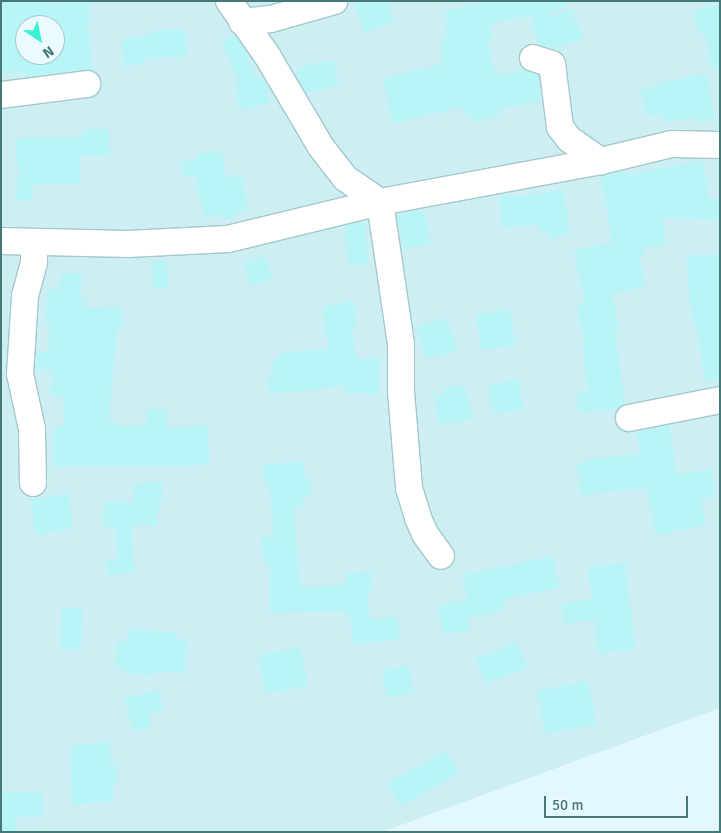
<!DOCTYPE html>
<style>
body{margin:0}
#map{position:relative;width:721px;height:833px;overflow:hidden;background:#e2f8fe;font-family:Signika,sans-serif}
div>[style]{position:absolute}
.residential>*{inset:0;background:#cdeef3}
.building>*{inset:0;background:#b8f5f6;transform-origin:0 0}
.roads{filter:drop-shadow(1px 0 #a2c8cb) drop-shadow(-1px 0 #a2c8cb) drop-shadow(0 1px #a2c8cb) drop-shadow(0 -1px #a2c8cb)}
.minor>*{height:26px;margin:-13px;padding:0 13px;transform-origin:13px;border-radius:13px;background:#fff}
span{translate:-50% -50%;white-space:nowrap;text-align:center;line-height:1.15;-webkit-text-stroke:4px #eafaff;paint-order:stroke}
.frame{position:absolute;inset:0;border:2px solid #467877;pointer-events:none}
.north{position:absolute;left:15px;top:15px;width:50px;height:50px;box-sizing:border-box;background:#eafaff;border:1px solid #a8c6c9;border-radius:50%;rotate:146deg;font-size:14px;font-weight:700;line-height:20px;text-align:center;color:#467877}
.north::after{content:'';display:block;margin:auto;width:18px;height:22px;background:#3ef2d5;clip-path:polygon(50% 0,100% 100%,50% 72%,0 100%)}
.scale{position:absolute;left:544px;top:796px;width:144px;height:22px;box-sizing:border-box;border:2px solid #467877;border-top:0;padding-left:6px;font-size:15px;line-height:18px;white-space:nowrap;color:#467877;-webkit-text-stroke:4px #eafaff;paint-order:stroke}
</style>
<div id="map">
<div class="residential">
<i style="clip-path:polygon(evenodd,1px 1px,720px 1px,720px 708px,382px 832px,1px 832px,1px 1px,25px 25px,55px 25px,55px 55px,25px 55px,25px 25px)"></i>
</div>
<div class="building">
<i style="clip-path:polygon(evenodd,3px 1px,51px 1px,51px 5px,89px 1px,91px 20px,87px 21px,93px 70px,85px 69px,26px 77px,26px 72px,1px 73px,3px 1px,25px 25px,55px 25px,55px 55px,25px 55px,25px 25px)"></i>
<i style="clip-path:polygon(354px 1px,388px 1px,394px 22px,364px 32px)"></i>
<i style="clip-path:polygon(485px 1px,565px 1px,565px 8px,549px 12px,549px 16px,572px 10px,575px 21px,578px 20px,583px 40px,551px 48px,538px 44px,531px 15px,489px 24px,493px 40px,487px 41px,496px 76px,525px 70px,538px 75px,541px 101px,498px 109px,499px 115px,471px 122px,469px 113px,464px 114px,463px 107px,393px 123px,383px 78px,443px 64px,441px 37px,447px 37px,444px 26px,448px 25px,444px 12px)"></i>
<i style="clip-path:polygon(720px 4px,720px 69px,712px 70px,705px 33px,699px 34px,693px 11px)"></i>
<i style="clip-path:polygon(185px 29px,187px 56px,143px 59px,144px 63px,126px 67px,121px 40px,150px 35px,150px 31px)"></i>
<i style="clip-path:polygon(235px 36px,243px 47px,256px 78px,262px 77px,266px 83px,270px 103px,240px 110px,234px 83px,238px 82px,222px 42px)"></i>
<i style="clip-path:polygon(333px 59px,339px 85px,307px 93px,300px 82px,297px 68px)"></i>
<i style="clip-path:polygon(707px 74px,714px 119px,696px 121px,695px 117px,665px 122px,663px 114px,646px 117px,641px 90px,659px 86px,658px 83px)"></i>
<i style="clip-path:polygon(109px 129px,110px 155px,80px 156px,80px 184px,33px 184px,32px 201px,16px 200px,19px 162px,15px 162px,17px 138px,83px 137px,83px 130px)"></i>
<i style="clip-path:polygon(222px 151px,226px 178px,241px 174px,248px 209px,237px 212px,239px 216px,222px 220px,221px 214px,204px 218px,195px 175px,183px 176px,181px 162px,197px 160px,196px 155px)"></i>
<i style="clip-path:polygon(703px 160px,709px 199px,720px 199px,720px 220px,662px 218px,666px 244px,644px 247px,645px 255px,639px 256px,646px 286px,612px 294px,619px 329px,615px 330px,625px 404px,618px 409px,579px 413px,577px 393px,589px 391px,582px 346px,585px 346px,577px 304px,585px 303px,573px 251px,612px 242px,601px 176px,625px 171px,626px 175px)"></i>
<i style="clip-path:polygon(563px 190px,570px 234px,548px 238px,547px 230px,539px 232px,538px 225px,502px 228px,500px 196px,524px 196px)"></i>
<i style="left:424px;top:210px;width:34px;height:28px;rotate:78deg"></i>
<i style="left:365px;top:222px;width:42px;height:20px;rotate:86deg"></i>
<i style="clip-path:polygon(720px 254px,720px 379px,704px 381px,698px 332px,696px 325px,694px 325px,688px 288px,687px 255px)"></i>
<i style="left:266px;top:257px;width:23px;height:23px;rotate:75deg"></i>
<i style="left:166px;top:260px;width:27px;height:15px;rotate:84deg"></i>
<i style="clip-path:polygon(61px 273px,82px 274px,80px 298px,86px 299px,85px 308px,122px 307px,122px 329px,117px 329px,109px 420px,114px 420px,114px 426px,147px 425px,146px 409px,166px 409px,167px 428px,207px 425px,210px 464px,164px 467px,54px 466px,54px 426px,64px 426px,63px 397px,50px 396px,53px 371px,35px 369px,36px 351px,48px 353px,51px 323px,45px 323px,47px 290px,59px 290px)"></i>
<i style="clip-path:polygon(353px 301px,357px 327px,351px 328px,357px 358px,380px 359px,378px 394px,346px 393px,346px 386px,269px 394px,267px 374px,274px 373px,272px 360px,279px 359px,279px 353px,328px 349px,322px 307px)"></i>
<i style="left:510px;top:310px;width:36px;height:34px;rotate:82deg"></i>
<i style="left:448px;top:318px;width:34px;height:32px;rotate:75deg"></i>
<i style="clip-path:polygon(518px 379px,524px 409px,492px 414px,488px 386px,499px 384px,498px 382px)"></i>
<i style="clip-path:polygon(464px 385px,474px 419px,439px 425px,434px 395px,445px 394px,444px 388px)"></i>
<i style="clip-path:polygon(669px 425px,677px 475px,711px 469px,716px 497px,700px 500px,706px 525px,656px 535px,646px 488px,580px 495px,577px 464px,585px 464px,584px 460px,640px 454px,637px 432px)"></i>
<i style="clip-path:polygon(303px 461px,305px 479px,309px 478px,311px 496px,302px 497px,303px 507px,293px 508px,300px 587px,347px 585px,345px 574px,371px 571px,373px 589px,367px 590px,370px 619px,397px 617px,400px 639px,353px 644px,349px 611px,270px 613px,270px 565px,264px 565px,261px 537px,274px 536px,269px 485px,265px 485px,263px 465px)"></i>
<i style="clip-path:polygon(162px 480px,163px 501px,159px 501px,157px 526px,131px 525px,134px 573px,108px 575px,107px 560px,118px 559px,116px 527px,103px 527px,104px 501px,133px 502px,133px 485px)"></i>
<i style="left:68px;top:494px;width:35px;height:38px;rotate:82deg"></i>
<i style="clip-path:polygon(553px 556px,559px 588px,503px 599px,505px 610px,468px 618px,470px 631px,443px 634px,438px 606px,468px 600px,462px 575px)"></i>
<i style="clip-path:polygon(625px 563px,635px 649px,598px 654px,594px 620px,564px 624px,562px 603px,592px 600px,588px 567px)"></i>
<i style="left:62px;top:608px;width:21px;height:41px;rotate:3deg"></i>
<i style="clip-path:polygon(127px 629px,177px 633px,176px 639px,187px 639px,185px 673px,154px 671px,155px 676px,126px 674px,126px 669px,115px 668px,117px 641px,126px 642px)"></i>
<i style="left:517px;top:642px;width:27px;height:45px;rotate:68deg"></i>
<i style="left:300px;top:647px;width:39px;height:43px;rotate:78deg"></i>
<i style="left:409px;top:666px;width:27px;height:27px;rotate:80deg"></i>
<i style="left:588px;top:681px;width:44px;height:52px;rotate:79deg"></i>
<i style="clip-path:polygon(159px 690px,164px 710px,148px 714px,151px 727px,133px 731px,125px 698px)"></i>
<i style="clip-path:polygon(110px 742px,111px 765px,117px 765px,118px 782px,113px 782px,114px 801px,72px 805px,70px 746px)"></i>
<i style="left:446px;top:751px;width:26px;height:66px;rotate:61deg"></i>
<i style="clip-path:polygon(1px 792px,43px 792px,43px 817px,16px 817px,16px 832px,1px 832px)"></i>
</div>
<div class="roads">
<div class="minor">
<i style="left:229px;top:1px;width:68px;rotate:55.1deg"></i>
<i style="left:268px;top:57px;width:104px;rotate:59.5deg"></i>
<i style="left:321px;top:147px;width:39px;rotate:52deg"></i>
<i style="left:345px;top:178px;width:42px;rotate:34.4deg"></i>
<i style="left:380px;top:202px;width:144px;rotate:81.6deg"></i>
<i style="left:401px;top:344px;width:48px;rotate:90deg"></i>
<i style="left:401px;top:392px;width:96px;rotate:85.2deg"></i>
<i style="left:409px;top:488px;width:31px;rotate:73deg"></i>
<i style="left:418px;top:518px;width:17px;rotate:66deg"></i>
<i style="left:425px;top:534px;width:27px;rotate:54deg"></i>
<i style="left:242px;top:22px;width:29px;rotate:-6deg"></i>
<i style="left:271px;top:19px;width:66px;rotate:-15.9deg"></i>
<i style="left:533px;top:58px;width:20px;rotate:18deg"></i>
<i style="left:552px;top:64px;width:64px;rotate:82.8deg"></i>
<i style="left:560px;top:127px;width:15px;rotate:53deg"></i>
<i style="left:569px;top:139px;width:39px;rotate:35deg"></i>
<i style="left:1px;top:95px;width:87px;rotate:-7.3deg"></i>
<i style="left:1px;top:241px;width:127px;rotate:1.4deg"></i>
<i style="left:128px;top:244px;width:100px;rotate:-2.9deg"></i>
<i style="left:228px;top:239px;width:156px;rotate:-13.7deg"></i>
<i style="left:380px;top:202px;width:225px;rotate:-10.5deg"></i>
<i style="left:601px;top:161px;width:73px;rotate:-13.5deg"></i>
<i style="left:672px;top:144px;width:48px;rotate:1.2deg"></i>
<i style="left:629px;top:418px;width:93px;rotate:-11.2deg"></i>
<i style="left:33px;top:483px;width:54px;rotate:-91.1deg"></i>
<i style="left:32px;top:429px;width:56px;rotate:-102.3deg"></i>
<i style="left:20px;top:374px;width:78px;rotate:-86.3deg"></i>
<i style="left:25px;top:296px;width:35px;rotate:-75deg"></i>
<i style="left:34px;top:262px;width:18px;rotate:-90deg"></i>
</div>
</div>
<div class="frame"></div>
<div class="north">N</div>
<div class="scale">50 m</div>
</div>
